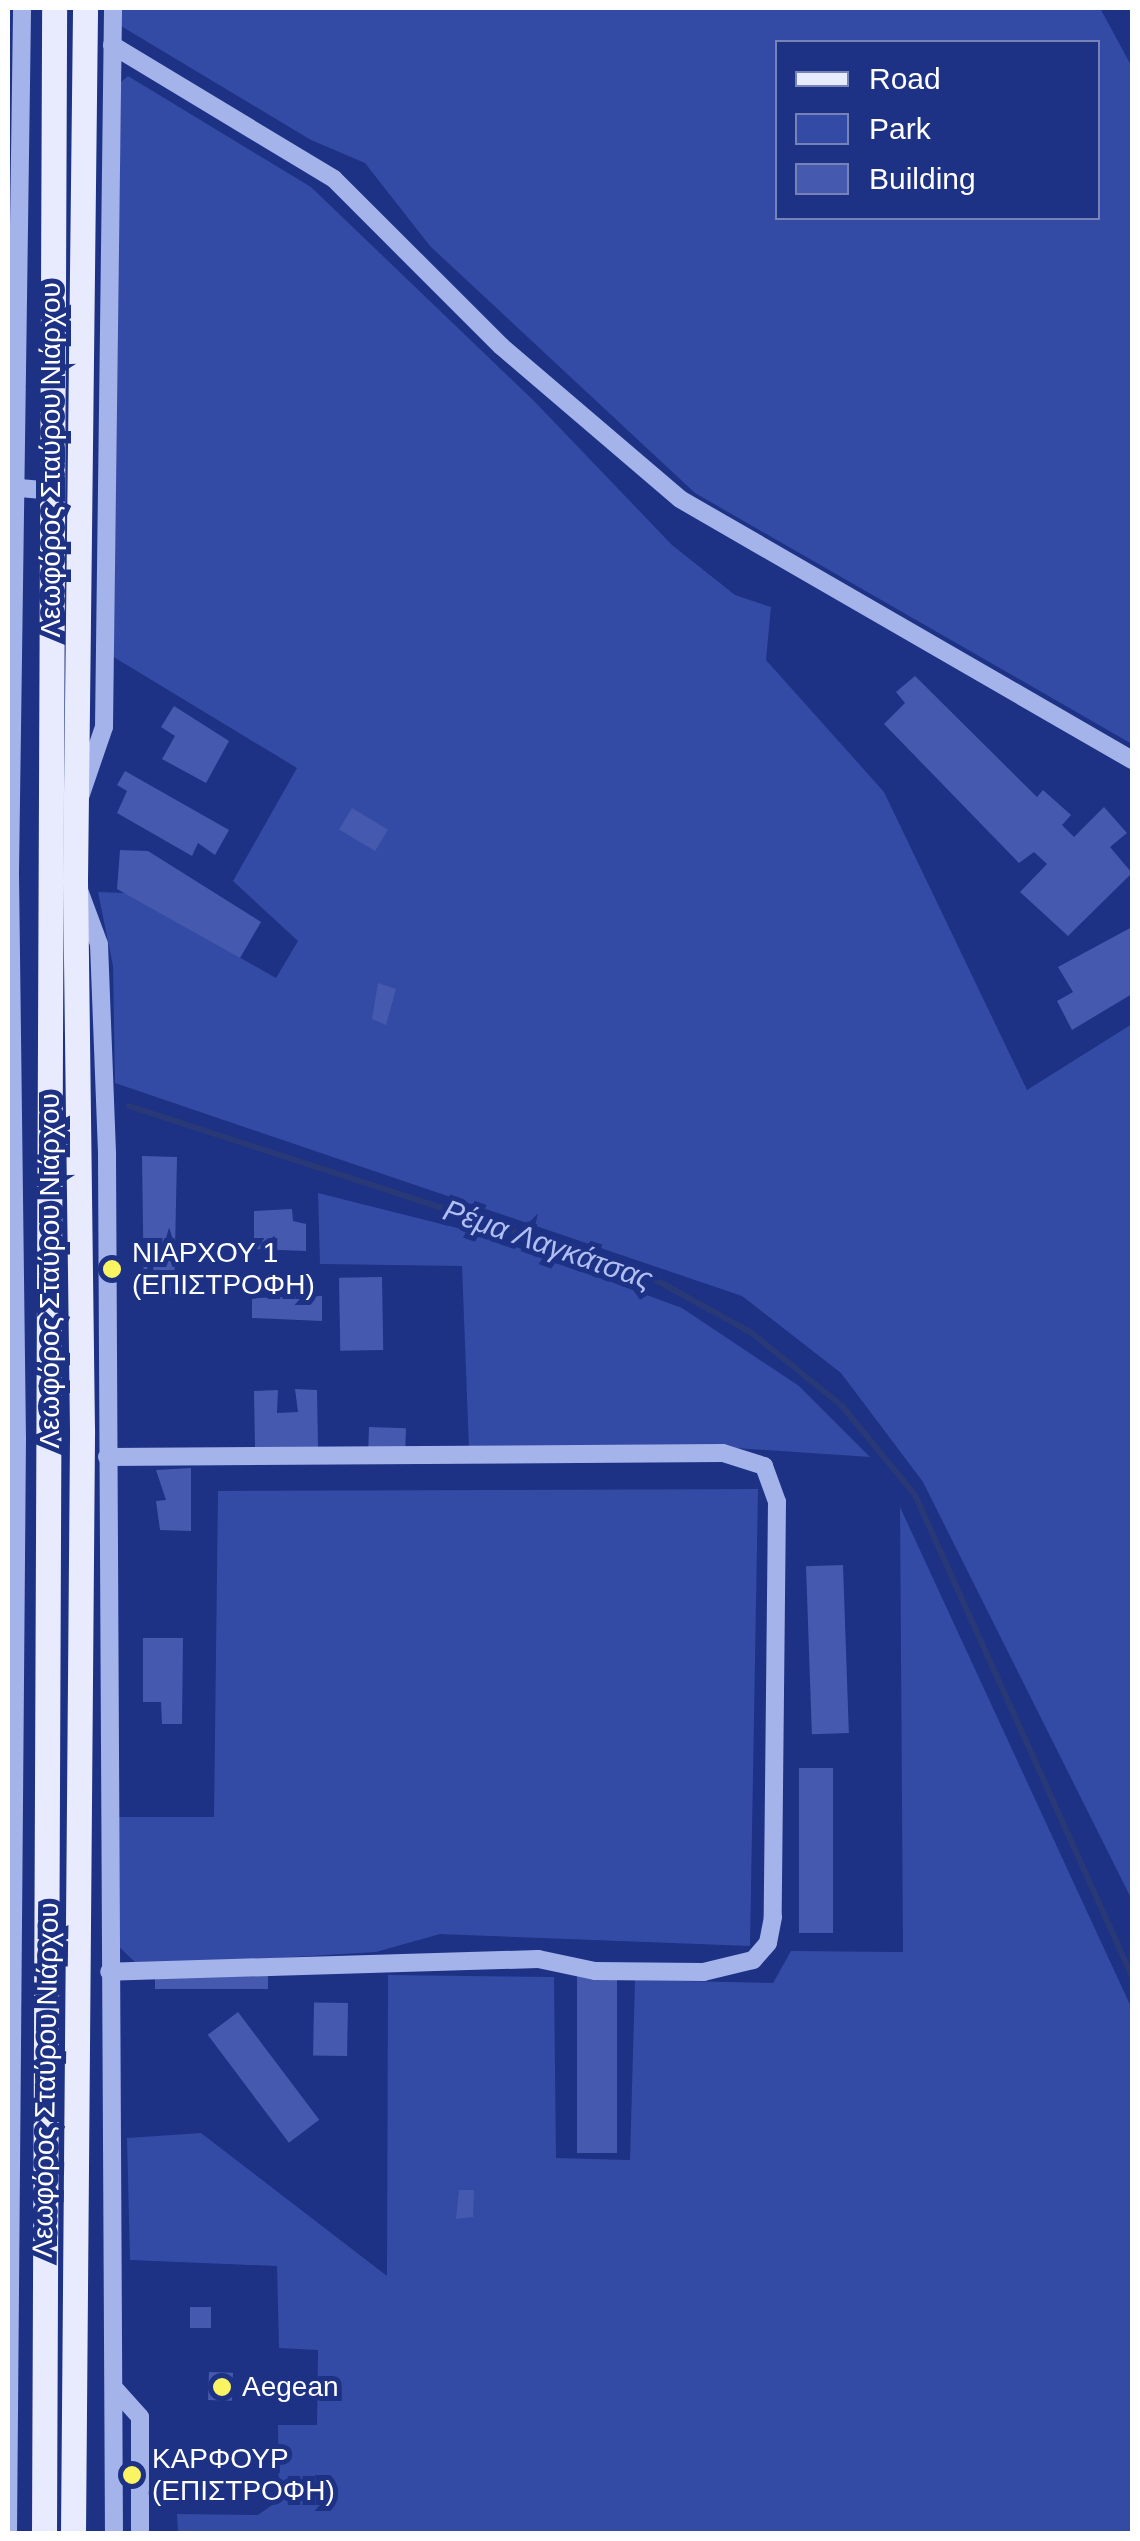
<!DOCTYPE html>
<meta charset="utf-8">
<style>
body{margin:0}
#map{position:relative;width:1140px;height:2541px;overflow:hidden;background:#1d3185;font-family:Arial,sans-serif}
div>[style]{position:absolute}
.green>*{inset:0;background:#334ba4}
.stream>*{height:6px;margin:-3px;padding:0 3px;transform-origin:3px;border-radius:3px;background:#293877}
.building>*{inset:0;background:#455aae;transform-origin:0 0}
.minor>*{height:18px;margin:-9px;padding:0 9px;transform-origin:9px;border-radius:9px;background:#a4b3ea}
.major>*{height:25px;margin:-12.5px;padding:0 12.5px;transform-origin:12.5px;border-radius:12.5px;background:#e8ebfe}
.dots>*{width:28px;height:28px;translate:-50% -50%;box-sizing:border-box;border:5px solid #1d3185;border-radius:50%}
span{translate:-50% -50%;white-space:nowrap;text-align:center;line-height:1.15;-webkit-text-stroke:10px #1d3185;paint-order:stroke}
.street-label{font-size:28px;color:#fff}
.poi-label{font-size:28px;color:#fff}
.left{translate:0 -50%;text-align:left}
.water-label{font-size:30px;color:#b0bef2;font-style:italic}
.frame{position:absolute;inset:0;border:10px solid #fff;pointer-events:none}
.legend{position:absolute;left:775px;top:40px;width:325px;height:180px;box-sizing:border-box;background:#1d3185;border:2px solid #7783b6;margin:0;padding:12px 18px;list-style:none;font-size:30px;color:#fff}
.legend li{display:flex;align-items:center;gap:20px;height:50px}
.legend b{width:50px;border:2px solid #7783b6}
</style>
<div id="map">
<div class="green">
<i style="clip-path:polygon(evenodd,122px 8px,1100px 8px,1132px 67px,1132px 744px,695px 493px,430px 246px,365px 163px,311px 140px,121px 26px,122px 8px,778px 42px,1098px 42px,1098px 218px,778px 218px,778px 42px)"></i>
<i style="clip-path:polygon(128px 76px,311px 187px,535px 402px,672px 545px,735px 595px,771px 607px,766px 660px,884px 792px,1027px 1090px,1132px 1024px,1132px 1900px,923px 1482px,841px 1373px,742px 1296px,115px 1083px,113px 966px,98px 892px,126px 893px,276px 978px,298px 941px,233px 881px,297px 768px,112px 656px,121px 82px)"></i>
<i style="clip-path:polygon(318px 1193px,481px 1234px,682px 1308px,799px 1386px,870px 1457px,736px 1448px,469px 1449px,462px 1266px,320px 1264px)"></i>
<i style="clip-path:polygon(758px 1489px,750px 1946px,440px 1934px,376px 1952px,139px 1966px,114px 1942px,114px 1817px,214px 1817px,218px 1491px)"></i>
<i style="clip-path:polygon(900px 1507px,1132px 2009px,1132px 2533px,178px 2533px,177px 2514px,258px 2515px,279px 2500px,278px 2425px,317px 2425px,318px 2350px,279px 2348px,277px 2266px,130px 2260px,127px 2138px,201px 2133px,387px 2276px,388px 1975px,554px 1977px,556px 2158px,630px 2160px,635px 1980px,773px 1983px,791px 1951px,903px 1952px)"></i>
</div>
<div class="stream">
<i style="left:129px;top:1106px;width:543px;rotate:18.03deg"></i>
<i style="left:645px;top:1274px;width:122px;rotate:28.9deg"></i>
<i style="left:752px;top:1333px;width:116px;rotate:39deg"></i>
<i style="left:842px;top:1406px;width:115px;rotate:50.6deg"></i>
<i style="left:915px;top:1495px;width:528px;rotate:65.72deg"></i>
</div>
<div class="building">
<i style="clip-path:polygon(915px 676px,1037px 797px,1043px 790px,1071px 815px,1062px 825px,1074px 837px,1104px 807px,1127px 833px,1110px 847px,1132px 873px,1068px 936px,1020px 892px,1047px 864px,1034px 852px,1019px 863px,884px 724px,905px 703px,896px 692px)"></i>
<i style="clip-path:polygon(174px 706px,229px 741px,206px 783px,162px 759px,175px 736px,161px 727px)"></i>
<i style="clip-path:polygon(125px 771px,229px 830px,215px 855px,198px 843px,192px 856px,117px 813px,127px 791px,117px 785px)"></i>
<i style="left:352px;top:808px;width:42px;height:25px;rotate:31deg"></i>
<i style="clip-path:polygon(120px 850px,148px 851px,261px 922px,240px 958px,117px 889px)"></i>
<i style="clip-path:polygon(1132px 927px,1132px 994px,1072px 1030px,1057px 1001px,1073px 992px,1058px 967px)"></i>
<i style="clip-path:polygon(378px 983px,396px 989px,386px 1025px,372px 1019px)"></i>
<i style="clip-path:polygon(142px 1156px,177px 1157px,174px 1297px,144px 1297px)"></i>
<i style="clip-path:polygon(292px 1209px,293px 1221px,306px 1224px,306px 1251px,254px 1249px,254px 1211px)"></i>
<i style="left:382px;top:1277px;width:73px;height:43px;rotate:89deg"></i>
<i style="clip-path:polygon(322px 1296px,322px 1321px,252px 1318px,252px 1298px)"></i>
<i style="clip-path:polygon(295px 1389px,317px 1390px,318px 1447px,255px 1447px,254px 1391px,278px 1390px,277px 1413px,298px 1412px)"></i>
<i style="left:369px;top:1427px;width:37px;height:20px;rotate:2deg"></i>
<i style="clip-path:polygon(191px 1468px,191px 1531px,160px 1530px,156px 1501px,166px 1500px,156px 1470px)"></i>
<i style="left:843px;top:1565px;width:168px;height:37px;rotate:88deg"></i>
<i style="clip-path:polygon(143px 1638px,183px 1638px,182px 1724px,162px 1724px,161px 1702px,143px 1702px)"></i>
<i style="left:799px;top:1768px;width:34px;height:165px"></i>
<i style="left:268px;top:1973px;width:16px;height:113px;rotate:90deg"></i>
<i style="left:577px;top:1975px;width:40px;height:178px"></i>
<i style="left:348px;top:2003px;width:53px;height:34px;rotate:91deg"></i>
<i style="left:238px;top:2012px;width:135px;height:38px;rotate:53deg"></i>
<i style="clip-path:polygon(459px 2190px,474px 2190px,473px 2217px,456px 2219px)"></i>
<i style="left:211px;top:2307px;width:21px;height:21px;rotate:90deg"></i>
<i style="left:209px;top:2372px;width:24px;height:28px;rotate:2deg"></i>
</div>
<div class="minor">
<i style="left:112px;top:45px;width:259px;rotate:31.1deg"></i>
<i style="left:334px;top:179px;width:236px;rotate:45deg"></i>
<i style="left:501px;top:346px;width:235px;rotate:40.5deg"></i>
<i style="left:680px;top:499px;width:522px;rotate:30deg"></i>
<i style="left:8px;top:487px;width:46px;rotate:5deg"></i>
<i style="left:80px;top:797px;width:74px;rotate:-71.1deg"></i>
<i style="left:104px;top:727px;width:719px;rotate:-89.28deg"></i>
<i style="left:80px;top:893px;width:54px;rotate:69.6deg"></i>
<i style="left:99px;top:944px;width:211px;rotate:87.8deg"></i>
<i style="left:107px;top:1155px;width:1379px;rotate:89.71deg"></i>
<i style="left:107px;top:1457px;width:616px;rotate:-0.37deg"></i>
<i style="left:723px;top:1453px;width:43px;rotate:17.6deg"></i>
<i style="left:764px;top:1466px;width:38px;rotate:70deg"></i>
<i style="left:777px;top:1502px;width:415px;rotate:90.6deg"></i>
<i style="left:773px;top:1917px;width:26px;rotate:101deg"></i>
<i style="left:768px;top:1943px;width:23px;rotate:131deg"></i>
<i style="left:753px;top:1960px;width:51px;rotate:166.5deg"></i>
<i style="left:703px;top:1972px;width:108px;rotate:-179.5deg"></i>
<i style="left:595px;top:1971px;width:58px;rotate:-168.1deg"></i>
<i style="left:538px;top:1959px;width:429px;rotate:178.3deg"></i>
<i style="left:114px;top:2388px;width:39px;rotate:48deg"></i>
<i style="left:140px;top:2417px;width:117px;rotate:90deg"></i>
<i style="left:8px;top:2534px;width:1095px;rotate:-89.53deg"></i>
<i style="left:17px;top:1439px;width:567px;rotate:-90.71deg"></i>
<i style="left:10px;top:872px;width:864px;rotate:-89.2deg"></i>
</div>
<div class="major">
<i style="left:44px;top:2534px;width:2526px;rotate:-89.77deg"></i>
<i style="left:73px;top:2534px;width:1104px;rotate:-89.53deg"></i>
<i style="left:82px;top:1430px;width:550px;rotate:-90.73deg"></i>
<i style="left:75px;top:880px;width:872px;rotate:-89.34deg"></i>
</div>
<div class="dots">
<i style="left:112px;top:1269px;background:#faf462"></i>
<i style="left:222px;top:2387px;background:#faf462"></i>
<i style="left:132px;top:2475px;background:#faf462"></i>
</div>
<div class="street-label">
<span style="left:51px;top:460px;rotate:-90deg">Λεωφόρος Σταύρου Νιάρχου</span>
<span style="left:50px;top:1271px;rotate:-90deg">Λεωφόρος Σταύρου Νιάρχου</span>
<span style="left:46px;top:2080px;rotate:-89deg">Λεωφόρος Σταύρου Νιάρχου</span>
</div>
<div class="poi-label">
<span class="left" style="left:132px;top:1269px">ΝΙΑΡΧΟΥ 1<br>(ΕΠΙΣΤΡΟΦΗ)</span>
<span class="left" style="left:242px;top:2387px">Aegean</span>
<span class="left" style="left:152px;top:2475px">ΚΑΡΦΟΥΡ<br>(ΕΠΙΣΤΡΟΦΗ)</span>
</div>
<div class="water-label">
<span style="left:548px;top:1245px;rotate:19deg">Ρέμα Λαγκάτσας</span>
</div>
<div class="frame"></div>
<ul class="legend">
<li><b style="height:12px;background:#e8ebfe"></b>Road</li>
<li><b style="height:28px;background:#334ba4"></b>Park</li>
<li><b style="height:28px;background:#455aae"></b>Building</li>
</ul>
</div>
